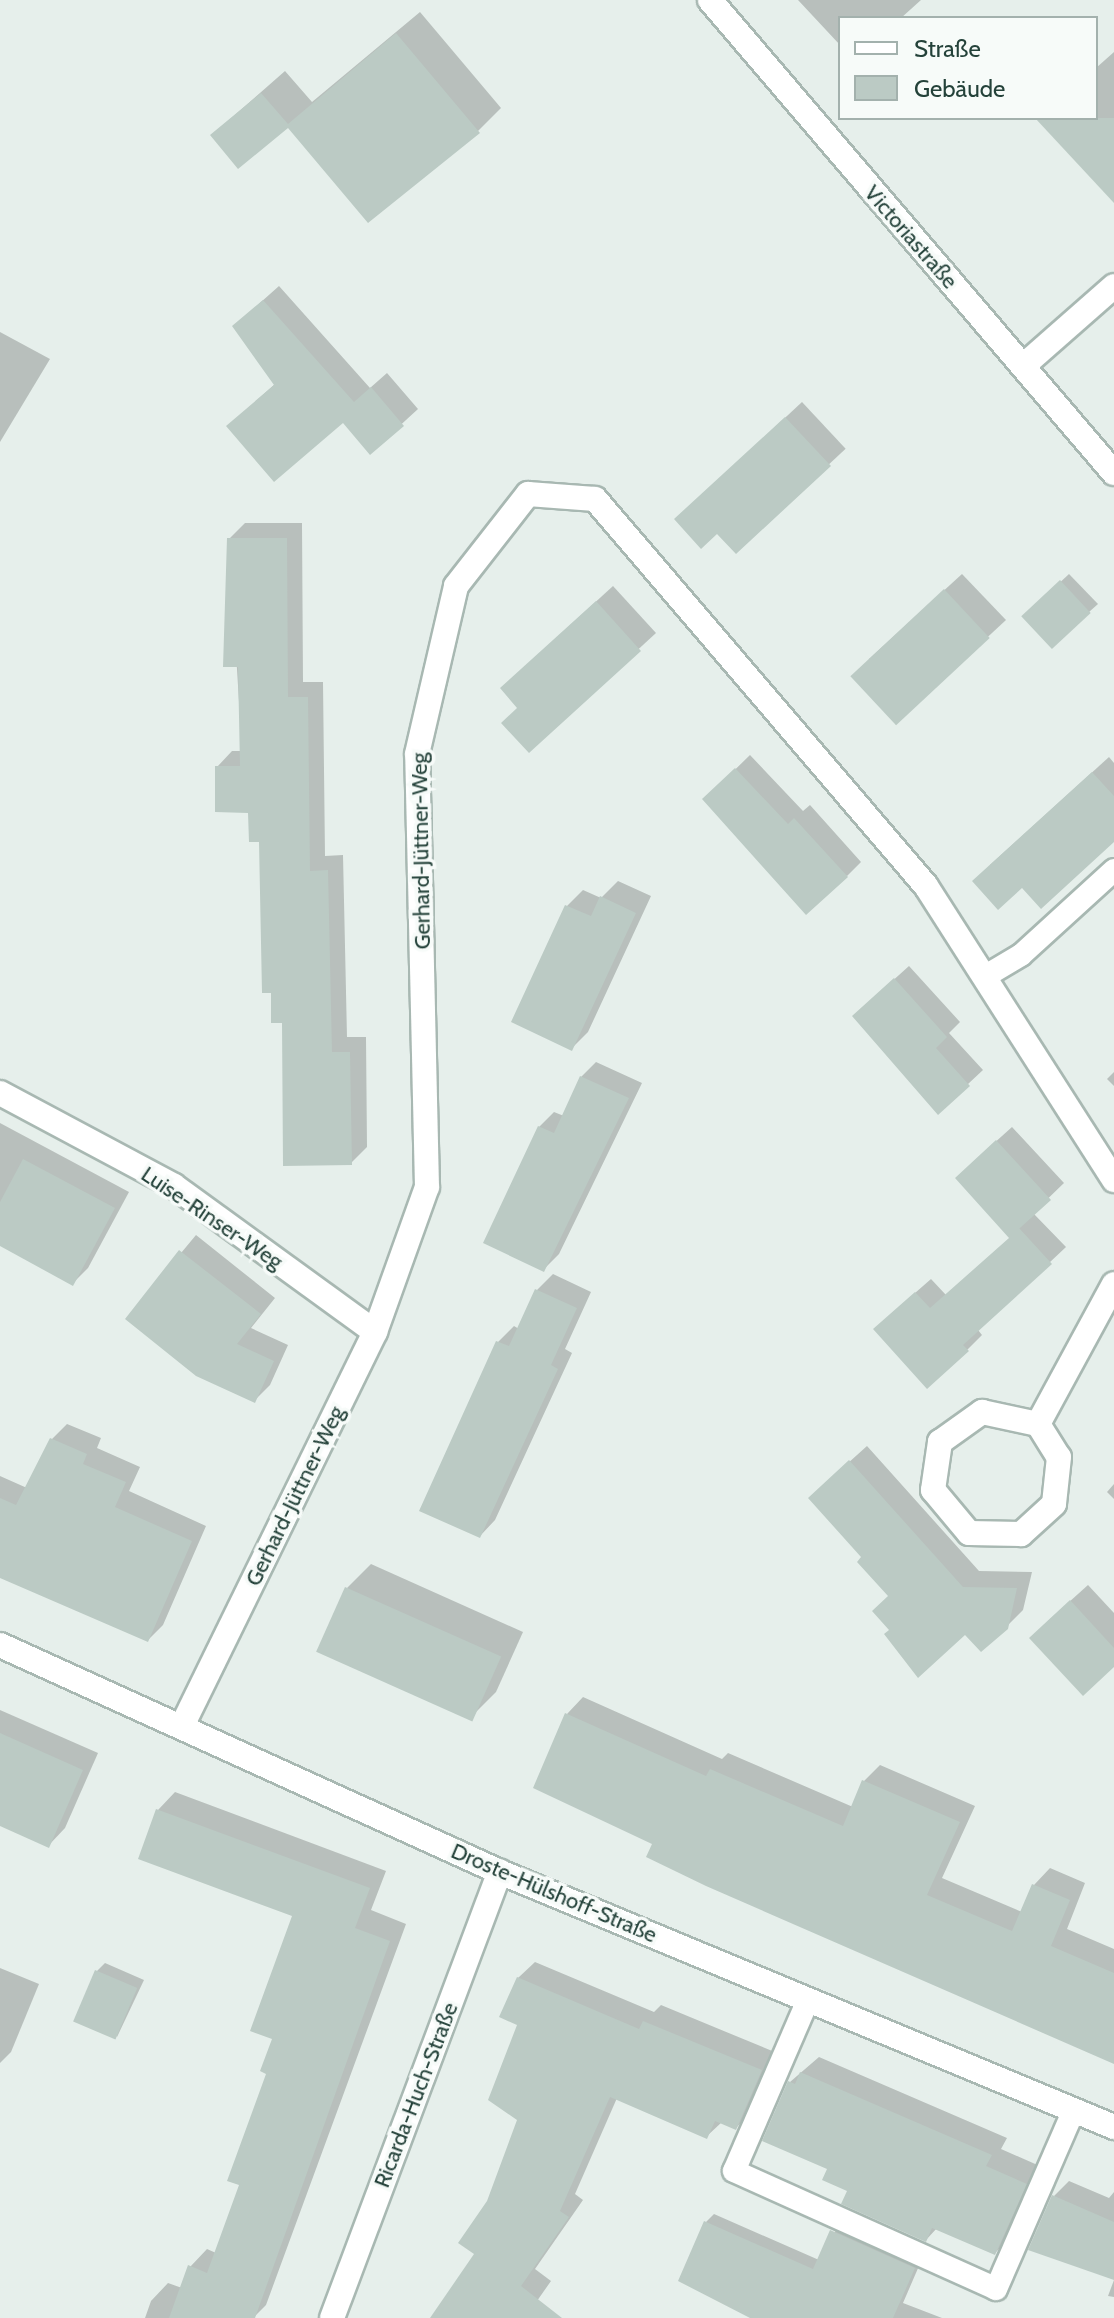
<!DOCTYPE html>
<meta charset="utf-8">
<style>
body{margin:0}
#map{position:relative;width:1114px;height:2318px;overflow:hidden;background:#e6efeb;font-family:Cabin,sans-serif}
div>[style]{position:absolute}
.shadow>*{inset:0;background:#0003;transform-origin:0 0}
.building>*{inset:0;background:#bbcac4;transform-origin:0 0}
.roads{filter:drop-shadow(2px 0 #a8b8b2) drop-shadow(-2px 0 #a8b8b2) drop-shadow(0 2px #a8b8b2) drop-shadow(0 -2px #a8b8b2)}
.lane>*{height:22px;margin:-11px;padding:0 11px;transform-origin:11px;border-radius:11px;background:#fff}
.street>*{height:24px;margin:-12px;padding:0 12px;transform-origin:12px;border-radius:12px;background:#fff}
.secondary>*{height:24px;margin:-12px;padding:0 12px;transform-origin:12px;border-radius:12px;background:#fff}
span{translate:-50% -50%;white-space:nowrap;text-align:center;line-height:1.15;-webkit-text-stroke:7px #f7fbf9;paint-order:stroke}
.street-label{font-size:22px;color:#24423a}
.legend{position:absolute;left:838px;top:16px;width:260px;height:104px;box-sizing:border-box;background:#f7fbf9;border:2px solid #a3b1ad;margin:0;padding:10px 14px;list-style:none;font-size:24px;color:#24423a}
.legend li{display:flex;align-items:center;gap:16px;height:40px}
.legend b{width:40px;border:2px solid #a3b1ad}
</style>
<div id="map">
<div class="shadow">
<i style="clip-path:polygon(798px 0,921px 0,901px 18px,840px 18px,840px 45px)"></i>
<i style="clip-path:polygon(420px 12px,501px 108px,478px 131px,288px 125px,212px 135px,285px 71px,312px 102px)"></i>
<i style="clip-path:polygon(1114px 52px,1114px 201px,1042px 118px,1096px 118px,1096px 68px)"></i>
<i style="clip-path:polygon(279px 286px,370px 388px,387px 373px,418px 409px,370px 453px,343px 421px,228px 426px,275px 384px,234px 326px)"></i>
<i style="clip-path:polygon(0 332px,50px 359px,0 442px)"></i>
<i style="left:802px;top:402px;width:64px;height:150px;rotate:47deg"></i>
<i style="clip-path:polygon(245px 523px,302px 523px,303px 682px,323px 682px,325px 856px,343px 855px,347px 1037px,366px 1037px,367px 1147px,351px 1163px,284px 1021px,261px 840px,250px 811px,217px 767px,232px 751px,242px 751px,229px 539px)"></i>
<i style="clip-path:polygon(962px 574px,1006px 620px,895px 723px,869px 659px)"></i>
<i style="clip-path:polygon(1069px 574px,1098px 604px,1089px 612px,1024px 616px)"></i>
<i style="clip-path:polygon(613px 586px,656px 633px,529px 750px,519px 672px)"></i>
<i style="clip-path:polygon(750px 755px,803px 811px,810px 805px,861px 862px,847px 876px,705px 799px)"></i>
<i style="clip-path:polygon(1109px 757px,1114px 763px,1114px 840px,1022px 885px,990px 865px)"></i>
<i style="clip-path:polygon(618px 881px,651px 896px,588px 1032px,572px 1048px,514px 1021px,567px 906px,583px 890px,601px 898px)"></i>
<i style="clip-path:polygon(909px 966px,960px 1022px,949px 1033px,983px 1070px,938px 1112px,869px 1002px)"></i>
<i style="clip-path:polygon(596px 1062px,642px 1083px,559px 1254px,544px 1269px,539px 1127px,554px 1112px,564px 1116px,581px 1077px)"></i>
<i style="clip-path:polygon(1114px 1072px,1114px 1086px,1107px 1079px)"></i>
<i style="clip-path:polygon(0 1123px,129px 1192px,88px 1268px,73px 1283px,0 1244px)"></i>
<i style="clip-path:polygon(1012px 1127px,1064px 1183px,1033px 1213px,1066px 1247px,978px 1330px,982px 1335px,967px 1350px,891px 1314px,931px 1279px,946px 1295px,1011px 1237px,972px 1163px)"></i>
<i style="clip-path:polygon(196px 1235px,275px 1298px,251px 1328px,288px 1345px,270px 1385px,254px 1401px,127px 1318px)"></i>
<i style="clip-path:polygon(553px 1274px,591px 1292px,565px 1349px,572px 1353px,495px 1520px,480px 1536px,498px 1342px,514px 1326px,519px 1329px,537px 1290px)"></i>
<i style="clip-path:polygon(67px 1424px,101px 1438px,97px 1448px,140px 1467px,129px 1491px,206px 1526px,163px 1625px,148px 1640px,0 1574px,0 1476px,27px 1488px,52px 1439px)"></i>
<i style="clip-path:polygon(867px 1446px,979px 1571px,1032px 1572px,1023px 1610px,1006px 1627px,965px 1632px,892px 1629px,890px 1596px,827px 1482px)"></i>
<i style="clip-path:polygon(1114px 1484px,1114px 1499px,1107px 1492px)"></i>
<i style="clip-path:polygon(371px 1564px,523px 1632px,496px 1692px,472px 1716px,347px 1588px)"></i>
<i style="clip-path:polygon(1088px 1585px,1114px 1613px,1114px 1665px,1048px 1621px)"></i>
<i style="clip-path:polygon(583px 1697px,722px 1759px,728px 1753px,853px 1807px,864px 1781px,880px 1765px,975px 1806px,942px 1878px,1022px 1912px,1034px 1885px,1050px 1868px,1085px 1883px,1067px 1929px,1114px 1949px,1114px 2059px,654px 1843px,567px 1714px)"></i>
<i style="clip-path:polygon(0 1710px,98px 1753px,65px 1828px,49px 1845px,0 1823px)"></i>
<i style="clip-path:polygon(175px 1792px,386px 1871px,371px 1910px,406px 1924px,266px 2305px,253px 2318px,145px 2318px,151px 2301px,168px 2283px,182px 2288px,190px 2267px,207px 2249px,216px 2253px,241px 2184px,269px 2073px,295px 1915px,158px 1810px)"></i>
<i style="clip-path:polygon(535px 1962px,654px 2012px,661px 2005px,777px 2053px,752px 2111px,736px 2128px,722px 2122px,707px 2136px,617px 2098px,575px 2194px,583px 2200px,535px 2269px,551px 2281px,525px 2318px,433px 2318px,477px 2254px,489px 2202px,519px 2119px,518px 1978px)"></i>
<i style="clip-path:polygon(105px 1963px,144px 1980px,117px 2037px,96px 1972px)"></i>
<i style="clip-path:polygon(0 1968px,39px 1984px,11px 2052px,0 2063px)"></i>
<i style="clip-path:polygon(819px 2057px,1007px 2138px,1001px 2149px,1042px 2167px,1012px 2236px,995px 2253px,937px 2228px,926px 2240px,849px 2190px,830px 2168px,790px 2082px)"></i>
<i style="clip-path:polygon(1069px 2181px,1109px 2198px,1114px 2192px,1114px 2278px,1054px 2196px)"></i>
<i style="clip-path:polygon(714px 2214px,819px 2260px,840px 2223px,922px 2259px,903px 2303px,942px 2318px,754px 2318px,706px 2222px)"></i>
<i style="clip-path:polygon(1114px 2280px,1114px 2297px,1108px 2296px)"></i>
</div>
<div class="building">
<i style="clip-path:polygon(396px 33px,480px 133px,368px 223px,288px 128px,238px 169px,210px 135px,261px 93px,288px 124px)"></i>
<i style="clip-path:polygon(1035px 118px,1114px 118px,1114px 203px)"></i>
<i style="clip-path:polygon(263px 300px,354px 402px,371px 387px,404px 426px,370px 455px,343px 423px,274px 482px,226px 426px,274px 385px,232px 326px)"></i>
<i style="clip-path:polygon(785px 417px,831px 466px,736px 554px,717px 534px,701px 549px,674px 519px)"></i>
<i style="clip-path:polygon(227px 538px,287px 538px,288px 697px,308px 697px,310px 871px,328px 870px,332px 1052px,350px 1052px,352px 1165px,283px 1166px,282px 1023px,271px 1023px,271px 993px,262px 993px,259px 842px,249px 842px,248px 813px,215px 812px,215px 766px,240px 766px,238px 667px,223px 667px)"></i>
<i style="left:1060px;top:580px;width:45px;height:53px;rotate:47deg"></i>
<i style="left:944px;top:589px;width:67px;height:128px;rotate:47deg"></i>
<i style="clip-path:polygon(596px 601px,641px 651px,529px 753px,501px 723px,517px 708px,500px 688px)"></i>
<i style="clip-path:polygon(735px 768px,788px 824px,794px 818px,848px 877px,806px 915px,702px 799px)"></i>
<i style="clip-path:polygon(1092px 772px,1114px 796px,1114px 842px,1041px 909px,1022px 888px,998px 910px,972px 881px)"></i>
<i style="clip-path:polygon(600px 896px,636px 913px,572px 1051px,511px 1022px,565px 905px,591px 916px)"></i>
<i style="clip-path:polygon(894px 978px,947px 1037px,936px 1048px,970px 1086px,938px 1115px,852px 1016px)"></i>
<i style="clip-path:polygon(580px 1076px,629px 1098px,544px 1272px,483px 1243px,538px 1126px,554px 1133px)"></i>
<i style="clip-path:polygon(996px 1140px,1051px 1200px,1012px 1235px,1019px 1228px,1052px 1264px,963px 1345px,969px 1351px,927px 1389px,873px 1329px,915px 1292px,930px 1308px,1009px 1238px,955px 1178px)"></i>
<i style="clip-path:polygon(23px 1159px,115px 1208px,73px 1286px,0 1246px,0 1202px)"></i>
<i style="clip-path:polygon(179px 1250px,261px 1314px,237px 1344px,274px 1361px,255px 1403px,196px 1376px,125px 1319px)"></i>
<i style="clip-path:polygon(535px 1289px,577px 1308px,551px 1365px,558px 1369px,480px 1538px,419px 1511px,496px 1341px,509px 1346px)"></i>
<i style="clip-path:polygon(50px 1438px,87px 1454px,83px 1464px,126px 1482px,115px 1507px,192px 1541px,148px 1642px,0 1578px,0 1498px,16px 1505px)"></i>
<i style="clip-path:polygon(849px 1460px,963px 1587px,1017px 1588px,1008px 1629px,981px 1652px,965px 1635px,918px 1678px,884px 1634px,889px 1630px,872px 1611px,888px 1596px,857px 1562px,861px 1557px,808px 1498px)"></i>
<i style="left:345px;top:1587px;width:171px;height:71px;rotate:24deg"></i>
<i style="clip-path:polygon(1070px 1600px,1114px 1648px,1114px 1667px,1083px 1696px,1029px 1638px)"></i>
<i style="clip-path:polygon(565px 1713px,706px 1776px,710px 1769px,843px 1826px,862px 1780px,960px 1822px,927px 1895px,1012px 1931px,1032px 1884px,1070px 1900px,1051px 1946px,1114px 1973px,1114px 2064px,706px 1886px,646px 1857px,652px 1844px,533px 1788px)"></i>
<i style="clip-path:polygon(0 1733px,83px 1770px,49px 1848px,0 1826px)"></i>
<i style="clip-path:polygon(156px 1809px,370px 1888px,355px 1928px,390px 1941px,255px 2318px,169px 2318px,188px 2265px,207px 2273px,239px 2185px,227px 2181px,266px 2074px,260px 2071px,272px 2039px,250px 2031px,292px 1916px,138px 1859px)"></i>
<i style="left:95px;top:1970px;width:46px;height:56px;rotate:23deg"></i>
<i style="clip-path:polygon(517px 1977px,639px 2029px,643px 2021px,762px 2070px,736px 2130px,715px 2121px,707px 2139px,610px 2097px,560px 2211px,569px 2217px,521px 2286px,562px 2318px,430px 2318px,474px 2254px,458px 2243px,487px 2201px,517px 2120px,488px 2100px,517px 2025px,499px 2017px)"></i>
<i style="clip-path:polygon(800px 2072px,992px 2155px,986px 2166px,1027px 2184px,995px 2255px,932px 2228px,926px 2242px,841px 2204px,847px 2191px,822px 2180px,827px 2169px,762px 2141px,788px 2081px,795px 2084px)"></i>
<i style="clip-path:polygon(1052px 2195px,1114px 2222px,1114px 2280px,1028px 2250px)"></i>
<i style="clip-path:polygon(704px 2221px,813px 2269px,830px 2230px,915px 2268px,893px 2318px,750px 2318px,678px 2281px)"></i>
</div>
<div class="roads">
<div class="lane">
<i style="left:984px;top:977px;width:43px;rotate:-30.7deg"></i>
<i style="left:1021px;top:955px;width:126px;rotate:-42.4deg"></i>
<i style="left:808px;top:2000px;width:186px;rotate:113.4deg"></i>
<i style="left:734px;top:2171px;width:287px;rotate:24.2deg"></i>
<i style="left:996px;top:2289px;width:195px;rotate:-66.5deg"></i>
</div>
<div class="street">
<i style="left:1023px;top:366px;width:121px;rotate:-41.3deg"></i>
<i style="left:0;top:1093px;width:197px;rotate:28.1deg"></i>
<i style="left:174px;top:1186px;width:248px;rotate:36deg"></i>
<i style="left:982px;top:1412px;width:57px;rotate:12.1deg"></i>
<i style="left:1038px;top:1424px;width:39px;rotate:58deg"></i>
<i style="left:1059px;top:1457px;width:47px;rotate:96.1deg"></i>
<i style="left:1054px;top:1504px;width:45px;rotate:137.7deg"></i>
<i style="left:1021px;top:1534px;width:52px;rotate:-178.9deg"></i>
<i style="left:969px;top:1533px;width:56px;rotate:-129.9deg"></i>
<i style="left:933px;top:1490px;width:49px;rotate:-81.7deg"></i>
<i style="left:940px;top:1442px;width:52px;rotate:-35.5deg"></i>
<i style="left:1038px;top:1424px;width:159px;rotate:-61.5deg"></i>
<i style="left:0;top:1645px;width:549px;rotate:24.42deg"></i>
<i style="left:500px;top:1872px;width:665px;rotate:22.55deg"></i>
<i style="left:182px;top:1726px;width:439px;rotate:-63.9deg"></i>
<i style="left:375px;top:1332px;width:154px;rotate:-70.3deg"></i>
<i style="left:427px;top:1187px;width:433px;rotate:-91.3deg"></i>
<i style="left:417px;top:754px;width:172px;rotate:-76.9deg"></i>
<i style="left:456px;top:586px;width:117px;rotate:-52deg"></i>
<i style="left:528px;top:494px;width:67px;rotate:4.3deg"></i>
<i style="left:595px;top:499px;width:509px;rotate:49.46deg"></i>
<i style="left:926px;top:886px;width:349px;rotate:57.4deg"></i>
<i style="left:332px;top:2318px;width:477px;rotate:-69.4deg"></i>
</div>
<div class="secondary">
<i style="left:710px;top:0;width:622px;rotate:49.5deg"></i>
</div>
</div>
<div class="street-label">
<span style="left:911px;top:237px;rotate:49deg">Victoriastraße</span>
<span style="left:421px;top:851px;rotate:-91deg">Gerhard-Jüttner-Weg</span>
<span style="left:212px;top:1218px;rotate:34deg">Luise-Rinser-Weg</span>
<span style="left:295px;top:1496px;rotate:-64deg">Gerhard-Jüttner-Weg</span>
<span style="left:554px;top:1893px;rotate:23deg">Droste-Hülshoff-Straße</span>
<span style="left:416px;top:2095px;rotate:-69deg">Ricarda-Huch-Straße</span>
</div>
<ul class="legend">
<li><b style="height:10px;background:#fff"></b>Straße</li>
<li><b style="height:22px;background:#bbcac4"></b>Gebäude</li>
</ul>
</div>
